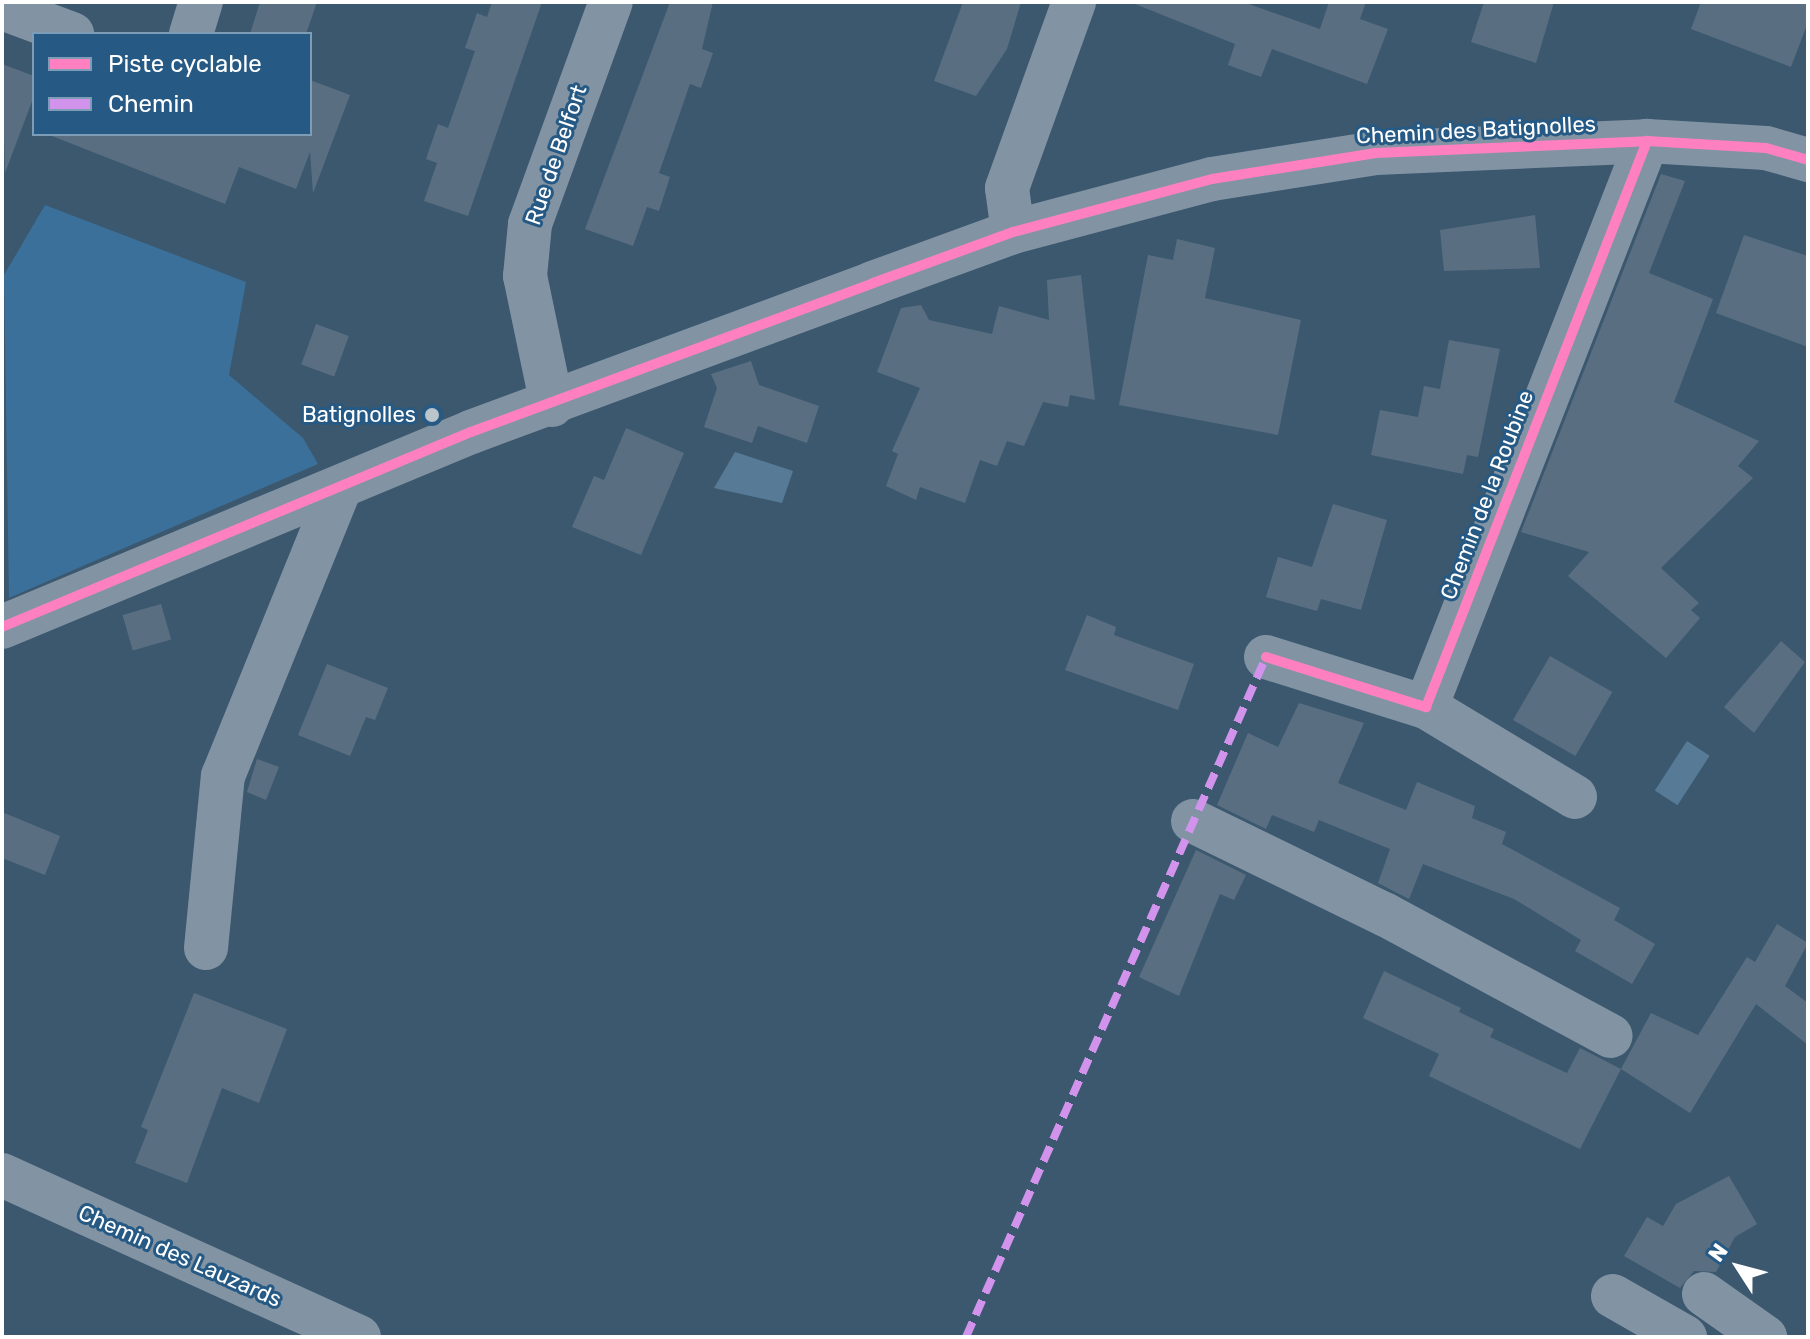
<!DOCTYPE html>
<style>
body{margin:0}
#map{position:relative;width:1810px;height:1339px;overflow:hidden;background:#3c586e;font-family:Rubik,sans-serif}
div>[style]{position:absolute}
.green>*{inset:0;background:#3b709a}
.water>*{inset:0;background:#577b97;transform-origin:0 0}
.building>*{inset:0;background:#596f81;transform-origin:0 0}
.minor>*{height:44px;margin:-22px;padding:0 22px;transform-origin:22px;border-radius:22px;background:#8294a4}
.quiet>*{height:8px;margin-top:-4px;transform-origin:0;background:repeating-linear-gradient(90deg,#d193ec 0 16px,transparent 0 24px)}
.cycleway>*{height:10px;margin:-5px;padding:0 5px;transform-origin:5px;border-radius:5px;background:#ff80c0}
.dots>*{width:22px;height:22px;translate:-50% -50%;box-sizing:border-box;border:4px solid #265a84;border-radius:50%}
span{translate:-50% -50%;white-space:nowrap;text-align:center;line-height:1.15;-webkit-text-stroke:6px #265a84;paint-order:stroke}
.street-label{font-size:22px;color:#fff}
.poi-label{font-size:22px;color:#fff}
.right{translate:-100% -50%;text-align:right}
.frame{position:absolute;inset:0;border:4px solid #fff;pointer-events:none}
.legend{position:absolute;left:32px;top:32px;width:280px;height:104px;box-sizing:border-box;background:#265a84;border:2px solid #7d9cb5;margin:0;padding:10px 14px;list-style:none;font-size:24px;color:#fff}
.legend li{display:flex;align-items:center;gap:16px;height:40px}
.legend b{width:40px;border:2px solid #7d9cb5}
.north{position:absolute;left:1698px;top:1227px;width:80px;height:80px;-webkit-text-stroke:6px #265a84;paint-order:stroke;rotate:306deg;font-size:22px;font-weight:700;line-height:32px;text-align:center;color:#fff}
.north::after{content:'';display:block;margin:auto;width:28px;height:36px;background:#fff;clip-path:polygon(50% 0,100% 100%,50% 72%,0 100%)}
</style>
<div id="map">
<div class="green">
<i style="clip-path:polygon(45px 205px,246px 282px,229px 375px,303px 438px,318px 464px,9px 598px,4px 275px)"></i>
</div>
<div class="water">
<i style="clip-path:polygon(735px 452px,793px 471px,782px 503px,714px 488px)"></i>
<i style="left:1687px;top:741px;width:27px;height:59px;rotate:33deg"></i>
</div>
<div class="building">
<i style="clip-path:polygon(260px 2px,317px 2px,306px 34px,250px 34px)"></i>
<i style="clip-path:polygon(492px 2px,542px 2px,468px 216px,424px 201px,437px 163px,426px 159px,438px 124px,448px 128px,475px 51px,465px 48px,477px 13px,487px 17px)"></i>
<i style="clip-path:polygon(670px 2px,713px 2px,702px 49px,713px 53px,701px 88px,690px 84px,659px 173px,670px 177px,659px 211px,647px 207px,633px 246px,585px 229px)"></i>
<i style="clip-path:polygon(963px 2px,1021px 2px,1007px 49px,976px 96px,934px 81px)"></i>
<i style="clip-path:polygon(1130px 2px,1243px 2px,1320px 29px,1329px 2px,1366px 2px,1360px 19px,1388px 29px,1367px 84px,1272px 49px,1261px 77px,1228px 65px,1235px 44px)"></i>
<i style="clip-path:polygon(1484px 2px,1554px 2px,1536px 63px,1471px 42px)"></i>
<i style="clip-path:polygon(1701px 2px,1808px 2px,1808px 22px,1791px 67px,1691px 29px)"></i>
<i style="clip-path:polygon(2px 64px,34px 76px,34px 96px,5px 173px)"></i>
<i style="clip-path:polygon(310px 80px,350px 95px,313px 193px,310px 152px,296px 189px,239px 167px,225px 204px,52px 136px,310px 134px)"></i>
<i style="clip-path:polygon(1661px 174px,1685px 181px,1649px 273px,1713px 299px,1674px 402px,1759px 441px,1738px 466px,1753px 478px,1661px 568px,1699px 603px,1691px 610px,1700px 618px,1666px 658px,1568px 576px,1589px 552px,1521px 532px)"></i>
<i style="clip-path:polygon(1535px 215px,1540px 268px,1444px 271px,1440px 230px)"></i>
<i style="clip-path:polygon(1744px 235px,1808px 256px,1808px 347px,1716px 313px)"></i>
<i style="clip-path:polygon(1177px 239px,1215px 248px,1205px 298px,1301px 320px,1278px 435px,1119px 405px,1148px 255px,1173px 260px)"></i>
<i style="clip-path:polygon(1081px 275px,1095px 400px,1070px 395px,1068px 407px,1043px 402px,1024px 446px,1007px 441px,997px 466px,980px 460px,965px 503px,920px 487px,916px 500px,886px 486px,898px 454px,892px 451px,920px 388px,877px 372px,901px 308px,921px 305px,929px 320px,992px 334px,999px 306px,1049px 320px,1047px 280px)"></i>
<i style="left:316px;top:324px;width:35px;height:43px;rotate:20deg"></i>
<i style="clip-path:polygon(1449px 340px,1500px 349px,1478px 457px,1467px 455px,1463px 474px,1371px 455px,1380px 410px,1418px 417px,1424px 386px,1440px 389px)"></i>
<i style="clip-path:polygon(751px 361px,759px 385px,819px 406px,807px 443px,758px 426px,752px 443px,704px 427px,717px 388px,711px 374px)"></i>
<i style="clip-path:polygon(626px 428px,684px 453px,641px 555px,572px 527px,594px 476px,604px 480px)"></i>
<i style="clip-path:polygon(1333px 504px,1387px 520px,1361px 610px,1321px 599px,1317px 611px,1266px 597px,1278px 557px,1312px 567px)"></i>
<i style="left:161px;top:604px;width:37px;height:40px;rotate:74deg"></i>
<i style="clip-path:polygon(1087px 615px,1116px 627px,1114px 635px,1194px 664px,1178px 710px,1065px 670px)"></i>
<i style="clip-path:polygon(1781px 641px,1805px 662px,1754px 733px,1724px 707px)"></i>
<i style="left:1550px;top:656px;width:72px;height:74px;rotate:30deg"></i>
<i style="clip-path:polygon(327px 664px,388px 688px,375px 720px,366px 717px,350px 756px,298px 735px)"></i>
<i style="clip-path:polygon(1299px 703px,1364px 723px,1338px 783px,1406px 810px,1417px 782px,1475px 806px,1472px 818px,1506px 832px,1502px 844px,1620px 908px,1614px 920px,1655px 944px,1632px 984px,1575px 951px,1581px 940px,1514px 899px,1423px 864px,1409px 899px,1378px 883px,1390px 849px,1319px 820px,1314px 832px,1272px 815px,1266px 829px,1217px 805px,1248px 733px,1278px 747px)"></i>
<i style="clip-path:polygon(257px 759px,279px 767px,266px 800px,247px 792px)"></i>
<i style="clip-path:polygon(2px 812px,60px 836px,45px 875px,2px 858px)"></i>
<i style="clip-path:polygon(1196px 850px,1246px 875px,1234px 900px,1220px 894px,1179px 996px,1139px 977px)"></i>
<i style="clip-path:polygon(1777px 924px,1808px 943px,1785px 986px,1808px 1003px,1808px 1045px,1756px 1004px,1690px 1113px,1621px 1069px,1651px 1013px,1698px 1035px,1747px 957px,1755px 962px)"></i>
<i style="clip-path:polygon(1384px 971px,1461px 1008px,1459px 1012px,1494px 1029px,1490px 1037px,1567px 1073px,1580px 1048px,1621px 1069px,1580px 1149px,1429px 1076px,1439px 1054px,1363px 1018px)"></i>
<i style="clip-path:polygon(194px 993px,287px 1029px,259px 1103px,222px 1088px,187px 1183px,135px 1163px,148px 1130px,141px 1127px)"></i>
<i style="clip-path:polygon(1729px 1176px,1757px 1224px,1735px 1237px,1716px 1272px,1694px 1271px,1680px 1288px,1624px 1256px,1647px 1217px,1663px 1226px,1676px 1204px)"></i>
</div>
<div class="minor">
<i style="left:2px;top:8px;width:75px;rotate:20.4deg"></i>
<i style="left:191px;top:34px;width:34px;rotate:-73deg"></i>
<i style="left:1013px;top:232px;width:44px;rotate:-97.8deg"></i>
<i style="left:1007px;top:188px;width:198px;rotate:-70.2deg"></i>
<i style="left:552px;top:405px;width:132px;rotate:-101.8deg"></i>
<i style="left:525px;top:276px;width:52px;rotate:-84.5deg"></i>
<i style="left:530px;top:224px;width:236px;rotate:-70deg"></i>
<i style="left:2px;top:627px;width:508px;rotate:-22.58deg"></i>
<i style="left:471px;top:432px;width:429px;rotate:-20.3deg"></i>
<i style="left:873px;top:283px;width:149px;rotate:-20deg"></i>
<i style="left:1013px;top:232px;width:206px;rotate:-14.9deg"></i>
<i style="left:1212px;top:179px;width:166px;rotate:-9deg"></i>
<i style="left:1376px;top:153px;width:271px;rotate:-2.5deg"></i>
<i style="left:1647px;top:141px;width:119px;rotate:3.4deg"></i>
<i style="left:1766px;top:148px;width:44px;rotate:15.9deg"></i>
<i style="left:1266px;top:657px;width:168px;rotate:17.4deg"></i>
<i style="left:1426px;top:707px;width:608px;rotate:-68.67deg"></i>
<i style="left:1426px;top:707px;width:174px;rotate:31.1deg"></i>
<i style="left:1193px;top:821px;width:215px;rotate:26deg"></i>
<i style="left:1386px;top:915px;width:255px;rotate:28.3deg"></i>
<i style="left:206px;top:948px;width:173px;rotate:-84.4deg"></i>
<i style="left:223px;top:776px;width:311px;rotate:-67.9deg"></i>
<i style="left:2px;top:1175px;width:392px;rotate:24.4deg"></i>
<i style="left:1704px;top:1294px;width:75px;rotate:35.2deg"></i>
<i style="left:1613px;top:1296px;width:83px;rotate:29.7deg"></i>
</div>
<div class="quiet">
<i style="left:966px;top:1337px;width:743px;rotate:-66.19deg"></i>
</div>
<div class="cycleway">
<i style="left:2px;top:627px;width:508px;rotate:-22.58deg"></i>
<i style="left:471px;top:432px;width:429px;rotate:-20.3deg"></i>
<i style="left:873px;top:283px;width:149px;rotate:-20deg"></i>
<i style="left:1013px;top:232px;width:206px;rotate:-14.9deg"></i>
<i style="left:1212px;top:179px;width:166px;rotate:-9deg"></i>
<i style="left:1376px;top:153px;width:271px;rotate:-2.5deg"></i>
<i style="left:1647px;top:141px;width:119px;rotate:3.4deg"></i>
<i style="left:1766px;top:148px;width:44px;rotate:15.9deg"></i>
<i style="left:1266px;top:657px;width:168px;rotate:17.4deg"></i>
<i style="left:1426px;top:707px;width:608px;rotate:-68.67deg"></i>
</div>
<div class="dots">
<i style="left:432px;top:415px;background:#bbc5cc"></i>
</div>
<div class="street-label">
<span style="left:1476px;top:130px;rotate:-3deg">Chemin des Batignolles</span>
<span style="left:556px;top:155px;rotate:-71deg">Rue de Belfort</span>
<span style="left:1487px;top:495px;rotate:-69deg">Chemin de la Roubine</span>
<span style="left:180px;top:1256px;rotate:24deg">Chemin des Lauzards</span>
</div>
<div class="poi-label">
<span class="right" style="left:416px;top:415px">Batignolles</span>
</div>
<div class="frame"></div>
<ul class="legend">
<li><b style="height:10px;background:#ff80c0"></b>Piste cyclable</li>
<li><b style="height:10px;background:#d193ec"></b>Chemin</li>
</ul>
<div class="north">N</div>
</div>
